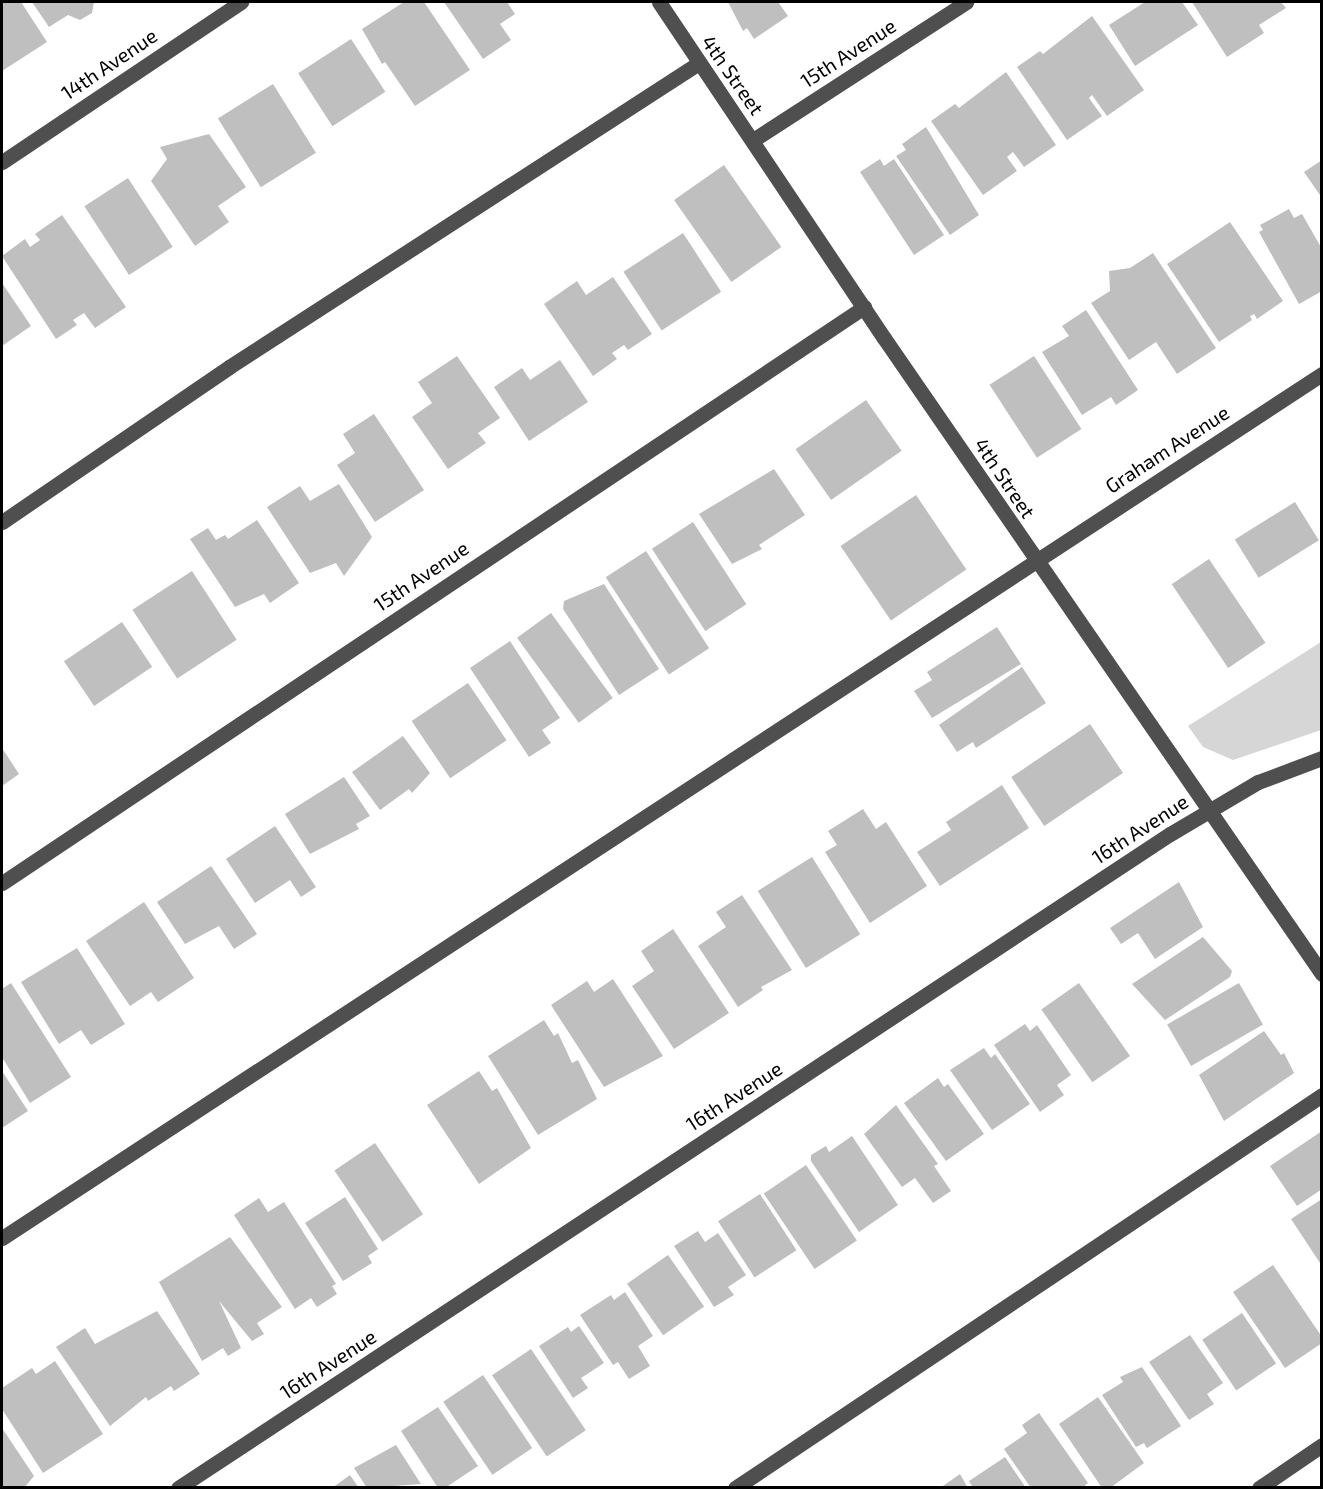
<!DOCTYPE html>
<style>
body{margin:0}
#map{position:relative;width:1323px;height:1489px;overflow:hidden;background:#fff;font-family:"Exo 2",sans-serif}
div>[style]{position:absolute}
.green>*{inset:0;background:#d6d6d6}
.building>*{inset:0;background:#bfbfbf;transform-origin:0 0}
.minor>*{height:15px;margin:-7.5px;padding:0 7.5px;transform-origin:7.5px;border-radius:7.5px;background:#4f4f4f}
span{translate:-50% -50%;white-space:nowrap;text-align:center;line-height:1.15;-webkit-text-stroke:6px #fff;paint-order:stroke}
.street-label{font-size:20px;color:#000}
.frame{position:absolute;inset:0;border:3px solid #000;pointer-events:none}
</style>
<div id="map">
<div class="green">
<i style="clip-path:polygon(1321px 642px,1321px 730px,1233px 760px,1203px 747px,1188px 726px)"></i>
</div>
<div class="building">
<i style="clip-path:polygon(2px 2px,21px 2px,47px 42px,2px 71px)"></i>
<i style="clip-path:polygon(32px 2px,94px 2px,92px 13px,80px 20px,68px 15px,49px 27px)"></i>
<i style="clip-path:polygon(404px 2px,424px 2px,470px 70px,415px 106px,385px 62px,382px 64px,362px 29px)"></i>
<i style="clip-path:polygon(444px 2px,507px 2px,515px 14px,500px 24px,511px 40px,483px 59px)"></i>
<i style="clip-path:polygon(728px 2px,778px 2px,788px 16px,754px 39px,747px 28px,743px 31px)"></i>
<i style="clip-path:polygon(1145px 2px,1182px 2px,1198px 25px,1135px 66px,1109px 25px)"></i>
<i style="clip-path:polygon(1192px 2px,1281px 2px,1286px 8px,1259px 25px,1264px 33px,1227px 57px)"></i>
<i style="clip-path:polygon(1092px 16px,1144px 90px,1107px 116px,1092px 95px,1089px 98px,1102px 116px,1067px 140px,1017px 67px,1040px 51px,1043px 54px)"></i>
<i style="left:351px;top:39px;width:63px;height:63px;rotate:57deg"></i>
<i style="clip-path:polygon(1006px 72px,1056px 145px,1024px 167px,1013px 152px,1007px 157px,1017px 171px,983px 195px,931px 121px,955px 104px,959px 108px)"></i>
<i style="left:273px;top:84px;width:81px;height:65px;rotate:58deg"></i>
<i style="clip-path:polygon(926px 127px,979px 215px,950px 235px,896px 156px,906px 150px,902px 144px)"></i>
<i style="clip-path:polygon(209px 134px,246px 187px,218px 206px,229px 222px,195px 246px,151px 181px,167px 159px,160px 147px)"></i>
<i style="clip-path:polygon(880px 159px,884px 166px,894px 159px,944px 235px,914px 255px,860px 172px)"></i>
<i style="clip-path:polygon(1322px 160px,1322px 198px,1304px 172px)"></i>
<i style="left:724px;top:165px;width:100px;height:61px;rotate:55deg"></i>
<i style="left:128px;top:178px;width:82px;height:52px;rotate:57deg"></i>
<i style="clip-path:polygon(1289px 209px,1294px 218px,1302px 214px,1322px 249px,1322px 291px,1299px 304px,1259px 232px,1263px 230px,1260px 225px)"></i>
<i style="clip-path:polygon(62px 215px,126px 307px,95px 328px,84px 313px,73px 320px,77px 325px,56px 339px,2px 256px,25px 239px,30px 247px,40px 240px,35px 234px)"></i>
<i style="clip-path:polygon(1230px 222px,1283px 301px,1257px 319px,1254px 314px,1250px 316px,1252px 320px,1219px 342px,1167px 264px)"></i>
<i style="left:683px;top:233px;width:70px;height:71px;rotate:57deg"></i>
<i style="clip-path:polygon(1153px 253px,1216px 348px,1177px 374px,1156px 342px,1129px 360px,1091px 303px,1110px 291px,1109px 271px,1130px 268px)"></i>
<i style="clip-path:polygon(613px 277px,652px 334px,628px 350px,624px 345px,612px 353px,617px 359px,593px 376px,544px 304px,577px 281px,586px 295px)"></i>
<i style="clip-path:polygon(2px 283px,31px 326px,2px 346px)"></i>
<i style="clip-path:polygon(1086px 310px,1138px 390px,1116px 405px,1111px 397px,1082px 415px,1042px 352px,1069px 336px,1062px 326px)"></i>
<i style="clip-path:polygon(457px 356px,500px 418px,478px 433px,486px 443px,448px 469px,412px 417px,432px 403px,418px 382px)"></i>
<i style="left:1034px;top:356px;width:87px;height:53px;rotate:57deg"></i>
<i style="clip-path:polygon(560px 360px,588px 402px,529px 441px,494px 387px,522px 368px,530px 380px)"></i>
<i style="left:866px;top:400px;width:62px;height:86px;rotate:55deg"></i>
<i style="clip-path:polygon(374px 414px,424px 490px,375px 522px,337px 465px,355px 453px,343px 434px)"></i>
<i style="clip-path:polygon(774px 469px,805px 515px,759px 545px,762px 549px,732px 564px,699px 514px)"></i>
<i style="clip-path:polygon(339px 484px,372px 537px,344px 576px,336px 563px,310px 573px,267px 507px,300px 486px,310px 501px)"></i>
<i style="left:916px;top:495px;width:90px;height:91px;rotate:56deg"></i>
<i style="left:1295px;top:502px;width:45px;height:71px;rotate:58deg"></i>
<i style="clip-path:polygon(257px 520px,299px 583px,270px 603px,264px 594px,235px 607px,190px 539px,208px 528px,216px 540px,225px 535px,228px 539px)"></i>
<i style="left:693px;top:522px;width:98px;height:49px;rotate:57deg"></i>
<i style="left:646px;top:551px;width:116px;height:48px;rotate:57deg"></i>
<i style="left:1209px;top:559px;width:101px;height:45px;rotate:56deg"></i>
<i style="left:192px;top:571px;width:82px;height:71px;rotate:57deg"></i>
<i style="clip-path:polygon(604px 584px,659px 669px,619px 695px,563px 609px,564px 601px)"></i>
<i style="left:551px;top:613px;width:105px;height:42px;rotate:54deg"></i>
<i style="left:122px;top:622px;width:54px;height:70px;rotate:56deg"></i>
<i style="clip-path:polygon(997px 627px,1021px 664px,932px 718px,914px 691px,932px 680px,927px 672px)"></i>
<i style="clip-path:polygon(510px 641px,560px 718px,542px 730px,551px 743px,529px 757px,470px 668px)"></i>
<i style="clip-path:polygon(1022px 667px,1046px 703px,976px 748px,973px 742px,957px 752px,939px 725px)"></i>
<i style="left:468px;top:683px;width:69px;height:68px;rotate:56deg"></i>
<i style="left:1090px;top:724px;width:59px;height:95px;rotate:56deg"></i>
<i style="clip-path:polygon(403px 736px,430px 773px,412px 793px,409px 789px,380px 810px,352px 772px)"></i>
<i style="clip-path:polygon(2px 748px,19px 774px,2px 786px)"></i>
<i style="clip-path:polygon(344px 777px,370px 816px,356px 824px,359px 829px,310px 854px,285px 814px)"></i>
<i style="clip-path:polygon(1002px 785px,1029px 828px,940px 886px,917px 852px,951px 830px,946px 822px)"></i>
<i style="clip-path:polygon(863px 809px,876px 829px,886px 822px,927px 886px,870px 923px,825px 852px,837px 845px,828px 831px)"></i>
<i style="clip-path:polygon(275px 826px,316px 887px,301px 897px,290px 880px,255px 903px,226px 859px)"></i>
<i style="left:812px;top:857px;width:91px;height:64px;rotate:58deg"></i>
<i style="clip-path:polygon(211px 866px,257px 934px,234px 949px,219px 926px,185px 944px,157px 902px)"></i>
<i style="clip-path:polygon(1179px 882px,1203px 927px,1155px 959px,1138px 933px,1121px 944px,1110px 928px)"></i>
<i style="clip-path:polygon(742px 895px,792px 970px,761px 987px,763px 990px,738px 1007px,698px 946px,726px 927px,716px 912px)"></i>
<i style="clip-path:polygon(144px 902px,194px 978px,158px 1002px,151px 992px,130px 1006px,86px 941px)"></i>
<i style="clip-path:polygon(673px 929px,729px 1013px,674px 1049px,632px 986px,654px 971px,641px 951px)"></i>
<i style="clip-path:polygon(1203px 937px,1232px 971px,1230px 977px,1165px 1020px,1132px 984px)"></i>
<i style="clip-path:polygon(77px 948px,125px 1024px,91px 1045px,81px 1030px,59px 1044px,21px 982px)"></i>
<i style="clip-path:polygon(613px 979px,663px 1056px,604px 1087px,551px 1005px,587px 981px,594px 992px)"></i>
<i style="clip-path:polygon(11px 983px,71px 1077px,30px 1103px,2px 1057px,2px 989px)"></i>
<i style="left:1079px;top:983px;width:89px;height:46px;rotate:55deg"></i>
<i style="left:1239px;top:983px;width:48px;height:83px;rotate:60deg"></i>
<i style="clip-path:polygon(544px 1020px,554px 1036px,558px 1033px,572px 1063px,578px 1060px,597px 1099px,538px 1135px,488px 1056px)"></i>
<i style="clip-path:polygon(1025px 1024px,1030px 1031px,1037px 1025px,1071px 1075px,1057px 1085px,1064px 1095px,1040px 1112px,994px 1045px)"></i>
<i style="clip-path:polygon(1264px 1031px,1281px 1055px,1284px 1053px,1294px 1073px,1224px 1121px,1199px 1075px)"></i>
<i style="clip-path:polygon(984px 1048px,991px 1058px,995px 1054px,1030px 1104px,992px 1130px,950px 1070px)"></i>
<i style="clip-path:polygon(2px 1071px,28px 1111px,2px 1128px)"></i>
<i style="clip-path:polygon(479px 1071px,492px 1091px,497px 1088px,531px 1148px,479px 1184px,427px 1105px)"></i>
<i style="clip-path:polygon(938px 1078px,944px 1087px,948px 1084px,984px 1134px,946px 1161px,904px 1103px)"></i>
<i style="clip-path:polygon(896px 1105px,938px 1164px,934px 1166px,951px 1191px,933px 1203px,915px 1178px,902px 1187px,864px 1134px)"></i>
<i style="clip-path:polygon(1322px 1131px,1322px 1189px,1297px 1206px,1270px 1166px)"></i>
<i style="clip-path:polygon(852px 1136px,898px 1205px,859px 1232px,811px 1161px,811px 1155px,826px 1146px,829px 1152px)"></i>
<i style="left:375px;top:1143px;width:86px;height:49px;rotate:56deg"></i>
<i style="left:806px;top:1165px;width:91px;height:51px;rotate:56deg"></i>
<i style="left:760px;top:1194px;width:67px;height:50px;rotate:57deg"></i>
<i style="clip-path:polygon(345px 1197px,378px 1249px,368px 1256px,372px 1263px,343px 1281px,305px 1223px)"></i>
<i style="clip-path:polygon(259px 1198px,268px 1212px,284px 1202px,336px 1284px,332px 1286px,337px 1294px,317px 1307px,311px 1298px,295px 1309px,234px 1215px)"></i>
<i style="clip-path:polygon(1322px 1199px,1322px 1266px,1291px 1219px)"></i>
<i style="clip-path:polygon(698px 1231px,705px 1242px,718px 1233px,746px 1275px,728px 1287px,734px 1295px,714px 1307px,674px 1246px)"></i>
<i style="clip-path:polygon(230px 1237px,282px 1307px,257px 1323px,264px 1334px,252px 1341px,219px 1301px,241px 1348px,228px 1356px,223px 1348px,202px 1361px,159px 1282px)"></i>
<i style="left:668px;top:1255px;width:63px;height:50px;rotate:55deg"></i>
<i style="clip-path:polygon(1273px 1265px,1322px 1337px,1322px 1343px,1285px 1368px,1233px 1292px)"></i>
<i style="clip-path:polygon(625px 1292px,653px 1336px,638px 1346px,650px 1366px,629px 1379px,618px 1362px,613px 1365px,580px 1315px,611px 1295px,614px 1300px)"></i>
<i style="clip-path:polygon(157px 1311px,200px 1374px,174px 1391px,171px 1386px,148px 1401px,146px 1397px,110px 1426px,56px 1347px,85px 1328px,95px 1344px)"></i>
<i style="left:1242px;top:1313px;width:61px;height:48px;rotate:56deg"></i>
<i style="clip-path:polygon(579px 1326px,604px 1363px,581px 1378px,588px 1388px,573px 1398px,539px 1346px,568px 1327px,571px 1332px)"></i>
<i style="clip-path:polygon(1190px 1335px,1223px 1383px,1207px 1394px,1214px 1404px,1189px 1420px,1149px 1362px)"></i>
<i style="left:531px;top:1349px;width:98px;height:47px;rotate:56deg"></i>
<i style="clip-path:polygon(55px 1361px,103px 1434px,43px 1473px,2px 1409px,2px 1388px,32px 1368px,36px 1374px)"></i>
<i style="clip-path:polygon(1142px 1367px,1181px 1426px,1147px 1448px,1144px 1443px,1136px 1447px,1102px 1395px,1123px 1382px,1120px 1377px)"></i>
<i style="left:483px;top:1375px;width:88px;height:48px;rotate:56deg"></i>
<i style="clip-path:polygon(1098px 1397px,1144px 1463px,1110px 1488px,1102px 1488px,1059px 1424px)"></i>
<i style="clip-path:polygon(438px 1407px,478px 1466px,445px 1488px,438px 1488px,401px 1431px)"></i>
<i style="clip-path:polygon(1039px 1413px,1088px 1483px,1082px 1488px,1031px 1488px,1004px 1449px,1027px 1433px,1022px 1425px)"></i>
<i style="clip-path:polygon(2px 1428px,34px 1476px,24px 1488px,2px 1488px)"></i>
<i style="clip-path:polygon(396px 1445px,421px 1484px,367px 1488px,354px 1468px)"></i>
<i style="clip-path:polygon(1005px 1457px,1026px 1488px,973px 1488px,969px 1481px)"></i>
<i style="clip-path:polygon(960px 1474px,968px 1488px,940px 1488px)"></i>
<i style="clip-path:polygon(350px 1475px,359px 1488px,332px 1488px)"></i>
</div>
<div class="minor">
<i style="left:659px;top:2px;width:404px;rotate:56.2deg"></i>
<i style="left:884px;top:338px;width:772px;rotate:55.45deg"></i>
<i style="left:753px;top:140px;width:254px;rotate:-32.9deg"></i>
<i style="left:2px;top:162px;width:288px;rotate:-33.8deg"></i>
<i style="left:2px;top:522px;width:275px;rotate:-34.3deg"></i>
<i style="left:229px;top:367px;width:560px;rotate:-32.9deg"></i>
<i style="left:2px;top:883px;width:1037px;rotate:-33.75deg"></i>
<i style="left:2px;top:1238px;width:1578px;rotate:-33.21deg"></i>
<i style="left:178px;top:1488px;width:1188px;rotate:-33.4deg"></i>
<i style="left:1170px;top:834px;width:102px;rotate:-30.6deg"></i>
<i style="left:1258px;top:782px;width:68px;rotate:-20.6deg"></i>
<i style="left:735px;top:1488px;width:706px;rotate:-33.8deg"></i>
<i style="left:1259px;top:1488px;width:76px;rotate:-34.3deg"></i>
</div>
<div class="street-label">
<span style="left:848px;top:53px;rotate:-33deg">15th Avenue</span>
<span style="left:109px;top:64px;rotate:-34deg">14th Avenue</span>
<span style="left:733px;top:75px;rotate:55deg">4th Street</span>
<span style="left:1167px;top:449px;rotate:-33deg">Graham Avenue</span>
<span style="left:1005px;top:478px;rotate:56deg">4th Street</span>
<span style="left:421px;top:576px;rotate:-34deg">15th Avenue</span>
<span style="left:1140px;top:829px;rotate:-33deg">16th Avenue</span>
<span style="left:734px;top:1096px;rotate:-33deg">16th Avenue</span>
<span style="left:328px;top:1364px;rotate:-33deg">16th Avenue</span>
</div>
<div class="frame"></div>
</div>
